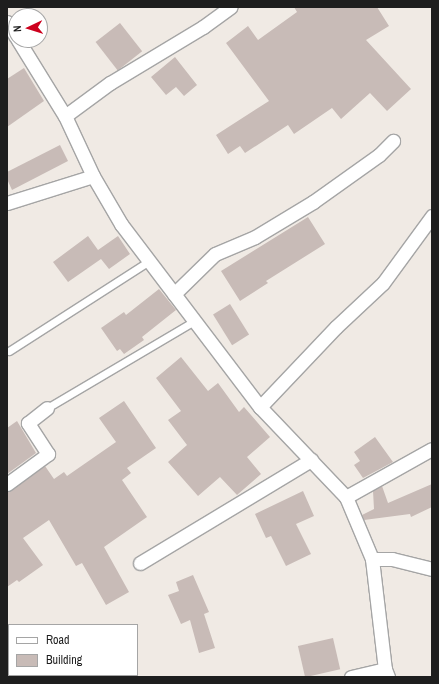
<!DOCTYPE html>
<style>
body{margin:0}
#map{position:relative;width:439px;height:684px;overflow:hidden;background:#f0eae4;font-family:"Archivo Narrow",sans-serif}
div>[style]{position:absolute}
.building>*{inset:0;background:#c8bbb7;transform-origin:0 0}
.roads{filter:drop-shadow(1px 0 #a5a5a5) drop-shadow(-1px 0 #a5a5a5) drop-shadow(0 1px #a5a5a5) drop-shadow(0 -1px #a5a5a5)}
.lane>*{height:7px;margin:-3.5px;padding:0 3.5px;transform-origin:3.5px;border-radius:3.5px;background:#fff}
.street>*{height:13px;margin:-6.5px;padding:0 6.5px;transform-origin:6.5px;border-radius:6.5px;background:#fff}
span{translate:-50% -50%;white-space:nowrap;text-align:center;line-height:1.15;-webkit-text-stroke:4px #fff;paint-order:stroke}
.frame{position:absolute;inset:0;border:8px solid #1e1e1e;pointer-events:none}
.legend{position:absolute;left:8px;top:624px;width:130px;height:52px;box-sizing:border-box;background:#fff;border:1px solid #a5a5a5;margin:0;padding:5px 7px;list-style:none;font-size:12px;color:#1e1e1e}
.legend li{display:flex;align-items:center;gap:8px;height:20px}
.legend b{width:20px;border:1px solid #a5a5a5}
.north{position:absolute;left:8px;top:8px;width:40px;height:40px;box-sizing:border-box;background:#fff;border:1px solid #a5a5a5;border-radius:50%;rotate:266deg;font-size:11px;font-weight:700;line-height:16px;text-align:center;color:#1e1e1e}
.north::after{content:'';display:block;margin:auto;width:14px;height:18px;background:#cd001d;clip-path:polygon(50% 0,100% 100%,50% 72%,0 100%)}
</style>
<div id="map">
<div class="building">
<i style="clip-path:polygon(294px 7px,377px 7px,389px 26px,366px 40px,411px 89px,387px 111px,370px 93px,341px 119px,332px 108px,294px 134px,288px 125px,245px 153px,240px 146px,228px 154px,216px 135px,269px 101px,226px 43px,248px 26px,258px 40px,297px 12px)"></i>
<i style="left:120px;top:23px;width:36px;height:31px;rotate:52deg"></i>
<i style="clip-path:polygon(175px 57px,197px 85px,184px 96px,176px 87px,166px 95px,151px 77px)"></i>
<i style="clip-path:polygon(24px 68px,44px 101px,7px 127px,7px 79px)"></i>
<i style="clip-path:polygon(60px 145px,68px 161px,12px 190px,7px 179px,7px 172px)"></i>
<i style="clip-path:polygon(308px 217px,325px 244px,266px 281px,268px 283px,240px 301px,221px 271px)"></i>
<i style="clip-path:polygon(88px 236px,98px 250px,118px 236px,130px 254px,109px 269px,101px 259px,68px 282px,53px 262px)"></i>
<i style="clip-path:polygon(159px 289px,176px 310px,142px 337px,144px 340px,124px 354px,120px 349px,117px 351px,101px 328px,124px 312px,126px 315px)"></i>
<i style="left:230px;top:304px;width:36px;height:20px;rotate:58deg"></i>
<i style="clip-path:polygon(181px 357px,208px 391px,218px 383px,239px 412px,244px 407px,270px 437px,247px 457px,261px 474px,237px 495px,220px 477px,198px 496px,168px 462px,187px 445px,168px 420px,181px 411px,156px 378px)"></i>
<i style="clip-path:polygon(124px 401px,156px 448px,127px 468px,131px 473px,122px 480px,147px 517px,104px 547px,129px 592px,106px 605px,82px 563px,76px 566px,49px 520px,23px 538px,43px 565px,19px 582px,17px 580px,7px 587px,7px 492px,12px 490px,45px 466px,54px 479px,64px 472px,67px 476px,116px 442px,99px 418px)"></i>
<i style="clip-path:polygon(17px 421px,36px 453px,7px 474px,7px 428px)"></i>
<i style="clip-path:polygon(375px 437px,393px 462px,363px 478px,354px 465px,360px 461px,354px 452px)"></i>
<i style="clip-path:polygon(432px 484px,432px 507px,411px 517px,410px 514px,364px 520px,362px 515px,374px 509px,373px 491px,382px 486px,388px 503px)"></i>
<i style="clip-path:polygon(303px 491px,314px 516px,296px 524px,311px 554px,286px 566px,271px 536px,266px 538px,255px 514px)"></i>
<i style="clip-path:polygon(193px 575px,209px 612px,204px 614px,215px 648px,199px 653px,190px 620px,181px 624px,168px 595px,179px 591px,176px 582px)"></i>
<i style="left:333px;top:638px;width:32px;height:36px;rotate:77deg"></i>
</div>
<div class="roads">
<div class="lane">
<i style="left:9px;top:351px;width:166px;rotate:-32.7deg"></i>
<i style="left:47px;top:408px;width:171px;rotate:-30.6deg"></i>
</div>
<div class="street">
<i style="left:7px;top:22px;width:17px;rotate:59deg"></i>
<i style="left:18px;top:40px;width:89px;rotate:58.3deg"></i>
<i style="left:65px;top:116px;width:66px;rotate:65deg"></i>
<i style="left:93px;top:176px;width:56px;rotate:59.7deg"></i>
<i style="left:121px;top:224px;width:230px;rotate:52.8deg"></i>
<i style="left:260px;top:407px;width:124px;rotate:46.3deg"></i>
<i style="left:346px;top:497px;width:67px;rotate:67.2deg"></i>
<i style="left:372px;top:559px;width:111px;rotate:83.3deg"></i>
<i style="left:385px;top:669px;width:9px;rotate:69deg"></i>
<i style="left:65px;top:116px;width:56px;rotate:-36.3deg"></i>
<i style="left:110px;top:83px;width:109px;rotate:-31.1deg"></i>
<i style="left:203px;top:27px;width:34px;rotate:-36deg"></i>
<i style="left:7px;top:203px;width:90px;rotate:-17.4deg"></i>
<i style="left:174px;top:294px;width:57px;rotate:-44.3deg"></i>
<i style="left:215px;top:254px;width:43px;rotate:-23deg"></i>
<i style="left:255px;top:237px;width:68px;rotate:-31.1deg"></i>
<i style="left:313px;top:202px;width:81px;rotate:-35.5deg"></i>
<i style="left:379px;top:155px;width:20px;rotate:-45deg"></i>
<i style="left:260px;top:407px;width:110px;rotate:-46.5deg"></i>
<i style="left:336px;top:327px;width:64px;rotate:-43.1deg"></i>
<i style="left:383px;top:283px;width:83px;rotate:-53.8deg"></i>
<i style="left:7px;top:484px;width:51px;rotate:-36.2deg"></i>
<i style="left:48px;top:454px;width:37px;rotate:-123deg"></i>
<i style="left:28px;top:423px;width:24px;rotate:-38deg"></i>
<i style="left:346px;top:497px;width:98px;rotate:-29.2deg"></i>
<i style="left:372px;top:559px;width:20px"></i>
<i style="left:392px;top:559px;width:41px;rotate:14deg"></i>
<i style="left:140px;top:563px;width:200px;rotate:-31.1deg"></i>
<i style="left:351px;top:677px;width:35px;rotate:-13deg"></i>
</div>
</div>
<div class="frame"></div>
<ul class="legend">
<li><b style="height:5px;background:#fff"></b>Road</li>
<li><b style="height:11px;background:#c8bbb7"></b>Building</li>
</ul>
<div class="north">N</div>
</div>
